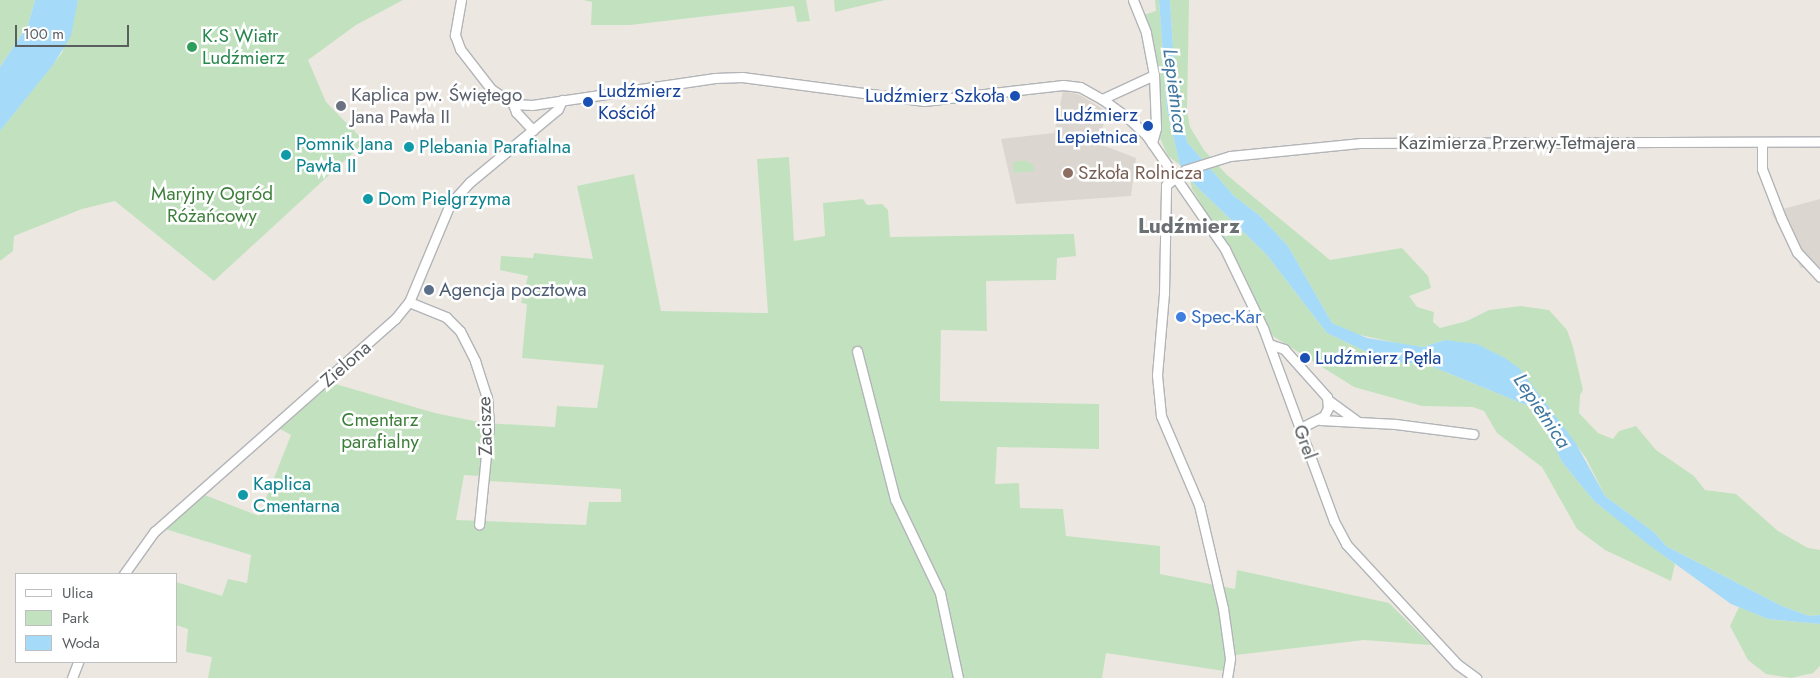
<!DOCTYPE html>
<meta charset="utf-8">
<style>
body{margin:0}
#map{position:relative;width:1820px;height:678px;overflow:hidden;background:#ece8e1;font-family:Jost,sans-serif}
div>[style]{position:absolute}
.education>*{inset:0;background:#dbd7d0}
.green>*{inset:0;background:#c2e2bf}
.water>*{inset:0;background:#a5dbf8}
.roads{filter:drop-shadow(1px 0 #b2b4b8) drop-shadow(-1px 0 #b2b4b8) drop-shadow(0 1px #b2b4b8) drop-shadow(0 -1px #b2b4b8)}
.minor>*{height:9px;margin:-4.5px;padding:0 4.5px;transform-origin:4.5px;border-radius:4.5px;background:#fff}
.dots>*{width:14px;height:14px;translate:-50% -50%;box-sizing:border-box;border:2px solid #fff;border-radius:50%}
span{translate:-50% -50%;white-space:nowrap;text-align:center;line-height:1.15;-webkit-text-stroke:5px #fff;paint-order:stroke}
.leisure-label{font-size:19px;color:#27864d}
.left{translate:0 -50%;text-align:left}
.transit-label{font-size:19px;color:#164399}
.right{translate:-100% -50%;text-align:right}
.worship-label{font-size:19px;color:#5b616d}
.street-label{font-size:19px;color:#5a5e61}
.culture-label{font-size:19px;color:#0d838f}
.education-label{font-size:19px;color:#785e54}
.park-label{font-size:19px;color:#3d7f3a}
.service-label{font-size:19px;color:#4e5e75}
.shop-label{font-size:19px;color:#366cbe}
.water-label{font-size:20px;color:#4178a0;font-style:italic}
.quarter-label{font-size:21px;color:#6b7073;font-weight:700}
.legend{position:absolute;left:15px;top:573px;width:162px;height:90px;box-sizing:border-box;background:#fff;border:1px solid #bdbfc0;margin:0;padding:6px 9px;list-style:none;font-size:15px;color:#5a5e61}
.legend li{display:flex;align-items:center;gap:10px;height:25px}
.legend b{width:25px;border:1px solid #bdbfc0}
.scale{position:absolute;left:15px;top:25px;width:114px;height:22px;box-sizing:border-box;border:2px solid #5a5e61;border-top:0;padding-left:6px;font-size:15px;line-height:18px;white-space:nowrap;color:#5a5e61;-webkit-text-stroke:4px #fff;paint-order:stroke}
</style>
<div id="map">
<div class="education">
<i style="clip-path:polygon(1063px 91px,1078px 94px,1108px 112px,1097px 143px,1136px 158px,1131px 196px,1016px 204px,1001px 139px,1054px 133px)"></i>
<i style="clip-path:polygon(1820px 199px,1820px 268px,1816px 264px,1801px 268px,1771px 212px)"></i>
</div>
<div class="green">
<i style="clip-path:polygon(0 0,35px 0,28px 25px,0 67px)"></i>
<i style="clip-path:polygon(78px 0,403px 0,356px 25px,308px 60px,326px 102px,365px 142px,214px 281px,115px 201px,82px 209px,14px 236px,13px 251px,0 261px,0 131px,62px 53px)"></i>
<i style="clip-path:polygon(583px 0,806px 0,810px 21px,797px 22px,794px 6px,630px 25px,591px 25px,592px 2px)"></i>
<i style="clip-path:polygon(834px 0,885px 0,835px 12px)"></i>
<i style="clip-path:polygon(1155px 0,1159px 0,1167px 110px,1180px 165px,1168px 156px,1159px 136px,1158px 85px,1143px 15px,1156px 11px)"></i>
<i style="clip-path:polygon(1170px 0,1189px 0,1187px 111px,1190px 127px,1204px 150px,1227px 175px,1330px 260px,1402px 248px,1428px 276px,1431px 288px,1409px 296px,1417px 307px,1434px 312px,1433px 322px,1440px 328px,1467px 321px,1489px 310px,1521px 306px,1549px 310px,1567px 330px,1573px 347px,1583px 390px,1580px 395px,1579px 413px,1598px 433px,1613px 439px,1619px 431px,1636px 426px,1656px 450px,1694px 476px,1705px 490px,1736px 494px,1778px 531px,1808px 548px,1820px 550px,1820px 615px,1809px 616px,1782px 606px,1666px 546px,1655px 533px,1605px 496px,1586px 458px,1559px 422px,1445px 340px,1423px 347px,1406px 345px,1351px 333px,1332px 323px,1288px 246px,1259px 215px,1234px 196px,1187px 142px,1176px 95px)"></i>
<i style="clip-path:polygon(evenodd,789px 157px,794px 241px,825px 236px,823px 203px,863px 199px,867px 205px,882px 204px,888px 210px,890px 237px,1074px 234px,1076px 256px,1057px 258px,1056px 280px,986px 281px,987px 331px,941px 330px,940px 401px,1099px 404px,1099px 449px,997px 447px,995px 484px,1019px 483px,1020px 508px,1063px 509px,1066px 536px,1160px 546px,1160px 574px,1235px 589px,1237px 570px,1389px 603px,1431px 645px,1364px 640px,1236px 655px,1224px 671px,1106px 653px,1102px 678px,208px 678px,212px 657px,186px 652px,188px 629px,176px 625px,176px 582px,222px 596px,228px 579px,247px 583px,251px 555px,165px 529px,202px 494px,259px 516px,291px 435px,280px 429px,332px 383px,435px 413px,484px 423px,555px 427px,557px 406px,597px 408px,604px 365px,522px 358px,527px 304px,521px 303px,528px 276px,500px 270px,501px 256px,533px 258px,534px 253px,593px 259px,577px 186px,634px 174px,661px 311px,768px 313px,757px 159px,789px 157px,464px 475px,480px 476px,490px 481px,621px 489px,621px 502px,589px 502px,586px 525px,456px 520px,464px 475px)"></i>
<i style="clip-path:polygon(1027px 160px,1027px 163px,1033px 163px,1034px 171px,1014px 173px,1013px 162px)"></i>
<i style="clip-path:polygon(1190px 180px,1266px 254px,1327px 333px,1388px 362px,1426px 364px,1536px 409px,1562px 462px,1594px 501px,1675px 564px,1671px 581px,1605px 550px,1577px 529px,1542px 467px,1497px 433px,1484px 411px,1473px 407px,1422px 406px,1354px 387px,1271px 335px,1244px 274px,1192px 189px)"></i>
<i style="clip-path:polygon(1739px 607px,1768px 619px,1820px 624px,1820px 666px,1813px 673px,1791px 678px,1766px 674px,1748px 660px,1730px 626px)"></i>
</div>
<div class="water">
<i style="clip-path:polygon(35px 0,78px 0,71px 36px,53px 65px,0 131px,0 67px,28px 25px)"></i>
<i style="clip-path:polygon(1159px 0,1170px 0,1176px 95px,1187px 142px,1234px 196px,1259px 215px,1288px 246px,1332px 323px,1367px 338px,1423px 347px,1445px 340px,1477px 344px,1505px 358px,1519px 368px,1575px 442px,1605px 496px,1655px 533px,1666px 546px,1782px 606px,1809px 616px,1820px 615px,1820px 624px,1768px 619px,1731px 604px,1649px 545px,1594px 501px,1562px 462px,1536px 409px,1426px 364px,1388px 362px,1327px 333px,1266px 254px,1190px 180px,1180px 165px,1167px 110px)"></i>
</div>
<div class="roads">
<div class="minor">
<i style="left:461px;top:0;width:36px;rotate:100deg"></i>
<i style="left:455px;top:35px;width:15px;rotate:70deg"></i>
<i style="left:460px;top:49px;width:51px;rotate:52.2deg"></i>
<i style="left:491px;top:89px;width:27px;rotate:34deg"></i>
<i style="left:513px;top:104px;width:19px;rotate:3deg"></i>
<i style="left:532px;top:105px;width:185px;rotate:-8.4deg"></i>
<i style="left:715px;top:78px;width:27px;rotate:-2deg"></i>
<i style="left:742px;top:77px;width:184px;rotate:7.5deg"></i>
<i style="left:924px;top:101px;width:140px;rotate:-6.6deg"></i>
<i style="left:1063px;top:85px;width:17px;rotate:7deg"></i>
<i style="left:1080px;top:87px;width:25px;rotate:29deg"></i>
<i style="left:1102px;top:99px;width:32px;rotate:36deg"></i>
<i style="left:1128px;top:118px;width:26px;rotate:43deg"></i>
<i style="left:1147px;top:136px;width:137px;rotate:55.4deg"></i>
<i style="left:1225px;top:249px;width:88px;rotate:64.3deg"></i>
<i style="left:1263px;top:328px;width:206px;rotate:69.8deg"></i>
<i style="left:1334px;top:521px;width:26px;rotate:62deg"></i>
<i style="left:1346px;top:544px;width:163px;rotate:47.2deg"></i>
<i style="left:1457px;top:664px;width:24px;rotate:36deg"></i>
<i style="left:1133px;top:0;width:35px;rotate:68deg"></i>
<i style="left:1146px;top:33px;width:43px;rotate:79.2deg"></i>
<i style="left:1154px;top:75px;width:53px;rotate:87.8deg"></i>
<i style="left:1156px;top:128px;width:16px;rotate:105deg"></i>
<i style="left:1102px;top:99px;width:57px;rotate:-24.8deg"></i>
<i style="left:513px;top:104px;width:9px;rotate:69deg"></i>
<i style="left:516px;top:112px;width:25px;rotate:47deg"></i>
<i style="left:1762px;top:142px;width:27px;rotate:90deg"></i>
<i style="left:1762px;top:169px;width:53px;rotate:68.8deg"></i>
<i style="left:1781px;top:218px;width:38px;rotate:65deg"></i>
<i style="left:1797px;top:252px;width:34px;rotate:47deg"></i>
<i style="left:409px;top:302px;width:40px;rotate:22deg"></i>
<i style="left:446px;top:317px;width:20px;rotate:45deg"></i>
<i style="left:460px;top:331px;width:34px;rotate:63deg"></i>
<i style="left:475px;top:361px;width:38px;rotate:72deg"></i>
<i style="left:487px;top:397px;width:28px;rotate:86deg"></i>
<i style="left:489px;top:425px;width:100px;rotate:95.7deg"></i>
<i style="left:1269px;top:344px;width:16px;rotate:18deg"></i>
<i style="left:1284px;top:349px;width:64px;rotate:48.1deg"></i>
<i style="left:1327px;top:397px;width:11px;rotate:85deg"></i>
<i style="left:1328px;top:408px;width:9px;rotate:117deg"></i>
<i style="left:1324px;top:416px;width:27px;rotate:153deg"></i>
<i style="left:857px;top:351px;width:153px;rotate:75.6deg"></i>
<i style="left:895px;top:499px;width:104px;rotate:64.4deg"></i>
<i style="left:940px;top:593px;width:87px;rotate:78deg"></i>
<i style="left:1328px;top:400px;width:36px;rotate:36deg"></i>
<i style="left:1320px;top:420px;width:76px;rotate:3deg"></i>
<i style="left:1396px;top:424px;width:78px;rotate:7.4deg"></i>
<i style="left:124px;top:574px;width:52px;rotate:-54.5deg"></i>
<i style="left:154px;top:532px;width:322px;rotate:-41.5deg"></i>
<i style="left:395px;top:319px;width:22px;rotate:-51deg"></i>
<i style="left:409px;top:302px;width:106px;rotate:-67.3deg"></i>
<i style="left:450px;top:204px;width:30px;rotate:-48deg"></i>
<i style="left:470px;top:182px;width:114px;rotate:-39.7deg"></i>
<i style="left:558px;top:109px;width:10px;rotate:-66deg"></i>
<i style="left:72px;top:678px;width:17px;rotate:-69deg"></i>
<i style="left:1227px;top:678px;width:20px;rotate:-81deg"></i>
<i style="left:1230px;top:658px;width:50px;rotate:-98deg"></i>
<i style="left:1223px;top:608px;width:106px;rotate:-103.1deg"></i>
<i style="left:1199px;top:505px;width:97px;rotate:-113.1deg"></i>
<i style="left:1161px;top:416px;width:41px;rotate:-95.6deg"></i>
<i style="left:1157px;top:375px;width:82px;rotate:-85.1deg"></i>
<i style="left:1164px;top:293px;width:108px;rotate:-88.9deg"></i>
<i style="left:1166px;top:185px;width:24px;rotate:-38deg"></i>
<i style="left:1185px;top:170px;width:47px;rotate:-17.3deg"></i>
<i style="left:1230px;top:156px;width:132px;rotate:-5.7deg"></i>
<i style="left:1361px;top:143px;width:459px;rotate:-0.2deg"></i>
</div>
</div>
<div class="dots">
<i style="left:192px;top:47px;background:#2e9e5b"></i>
<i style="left:1015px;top:96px;background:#1a4fb4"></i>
<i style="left:588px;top:102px;background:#1a4fb4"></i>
<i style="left:341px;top:106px;background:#6b7280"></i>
<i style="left:1148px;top:126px;background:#1a4fb4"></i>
<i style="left:409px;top:147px;background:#0f9aa8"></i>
<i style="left:286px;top:155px;background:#0f9aa8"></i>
<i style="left:1068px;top:173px;background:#8d6e63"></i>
<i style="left:368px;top:199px;background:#0f9aa8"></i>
<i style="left:429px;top:290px;background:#5c6f8a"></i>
<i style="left:1181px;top:317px;background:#3f7fe0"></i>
<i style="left:1305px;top:358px;background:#1a4fb4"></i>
<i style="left:243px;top:495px;background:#0f9aa8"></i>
</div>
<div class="leisure-label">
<span class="left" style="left:202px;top:47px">K.S Wiatr<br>Ludźmierz</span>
</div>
<div class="transit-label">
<span class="left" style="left:598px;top:102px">Ludźmierz<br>Kościół</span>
<span class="right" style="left:1005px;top:96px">Ludźmierz Szkoła</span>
<span class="right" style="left:1138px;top:126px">Ludźmierz<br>Lepietnica</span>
<span class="left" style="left:1315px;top:358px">Ludźmierz Pętla</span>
</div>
<div class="worship-label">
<span class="left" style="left:351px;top:106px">Kaplica pw. Świętego<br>Jana Pawła II</span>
</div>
<div class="street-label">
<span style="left:1517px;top:143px">Kazimierza Przerwy-Tetmajera</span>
<span style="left:346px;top:364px;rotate:-41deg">Zielona</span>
<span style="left:485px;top:426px;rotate:-92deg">Zacisze</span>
<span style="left:1305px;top:442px;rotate:70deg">Grel</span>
</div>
<div class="culture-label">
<span class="left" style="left:296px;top:155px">Pomnik Jana<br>Pawła II</span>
<span class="left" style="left:419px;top:147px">Plebania Parafialna</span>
<span class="left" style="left:378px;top:199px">Dom Pielgrzyma</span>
<span class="left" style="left:253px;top:495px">Kaplica<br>Cmentarna</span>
</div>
<div class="education-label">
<span class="left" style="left:1078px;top:173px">Szkoła Rolnicza</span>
</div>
<div class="park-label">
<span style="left:212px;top:205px">Maryjny Ogród<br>Różańcowy</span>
<span style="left:380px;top:431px">Cmentarz<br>parafialny</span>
</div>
<div class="service-label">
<span class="left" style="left:439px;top:290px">Agencja pocztowa</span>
</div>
<div class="shop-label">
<span class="left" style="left:1191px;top:317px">Spec-Kar</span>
</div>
<div class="water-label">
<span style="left:1175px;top:91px;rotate:83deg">Lepietnica</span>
<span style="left:1542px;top:411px;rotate:56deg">Lepietnica</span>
</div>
<div class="quarter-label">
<span style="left:1189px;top:226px">Ludźmierz</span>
</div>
<ul class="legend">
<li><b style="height:6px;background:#fff"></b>Ulica</li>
<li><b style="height:14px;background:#c2e2bf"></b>Park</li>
<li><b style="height:14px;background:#a5dbf8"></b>Woda</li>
</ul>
<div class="scale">100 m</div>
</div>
